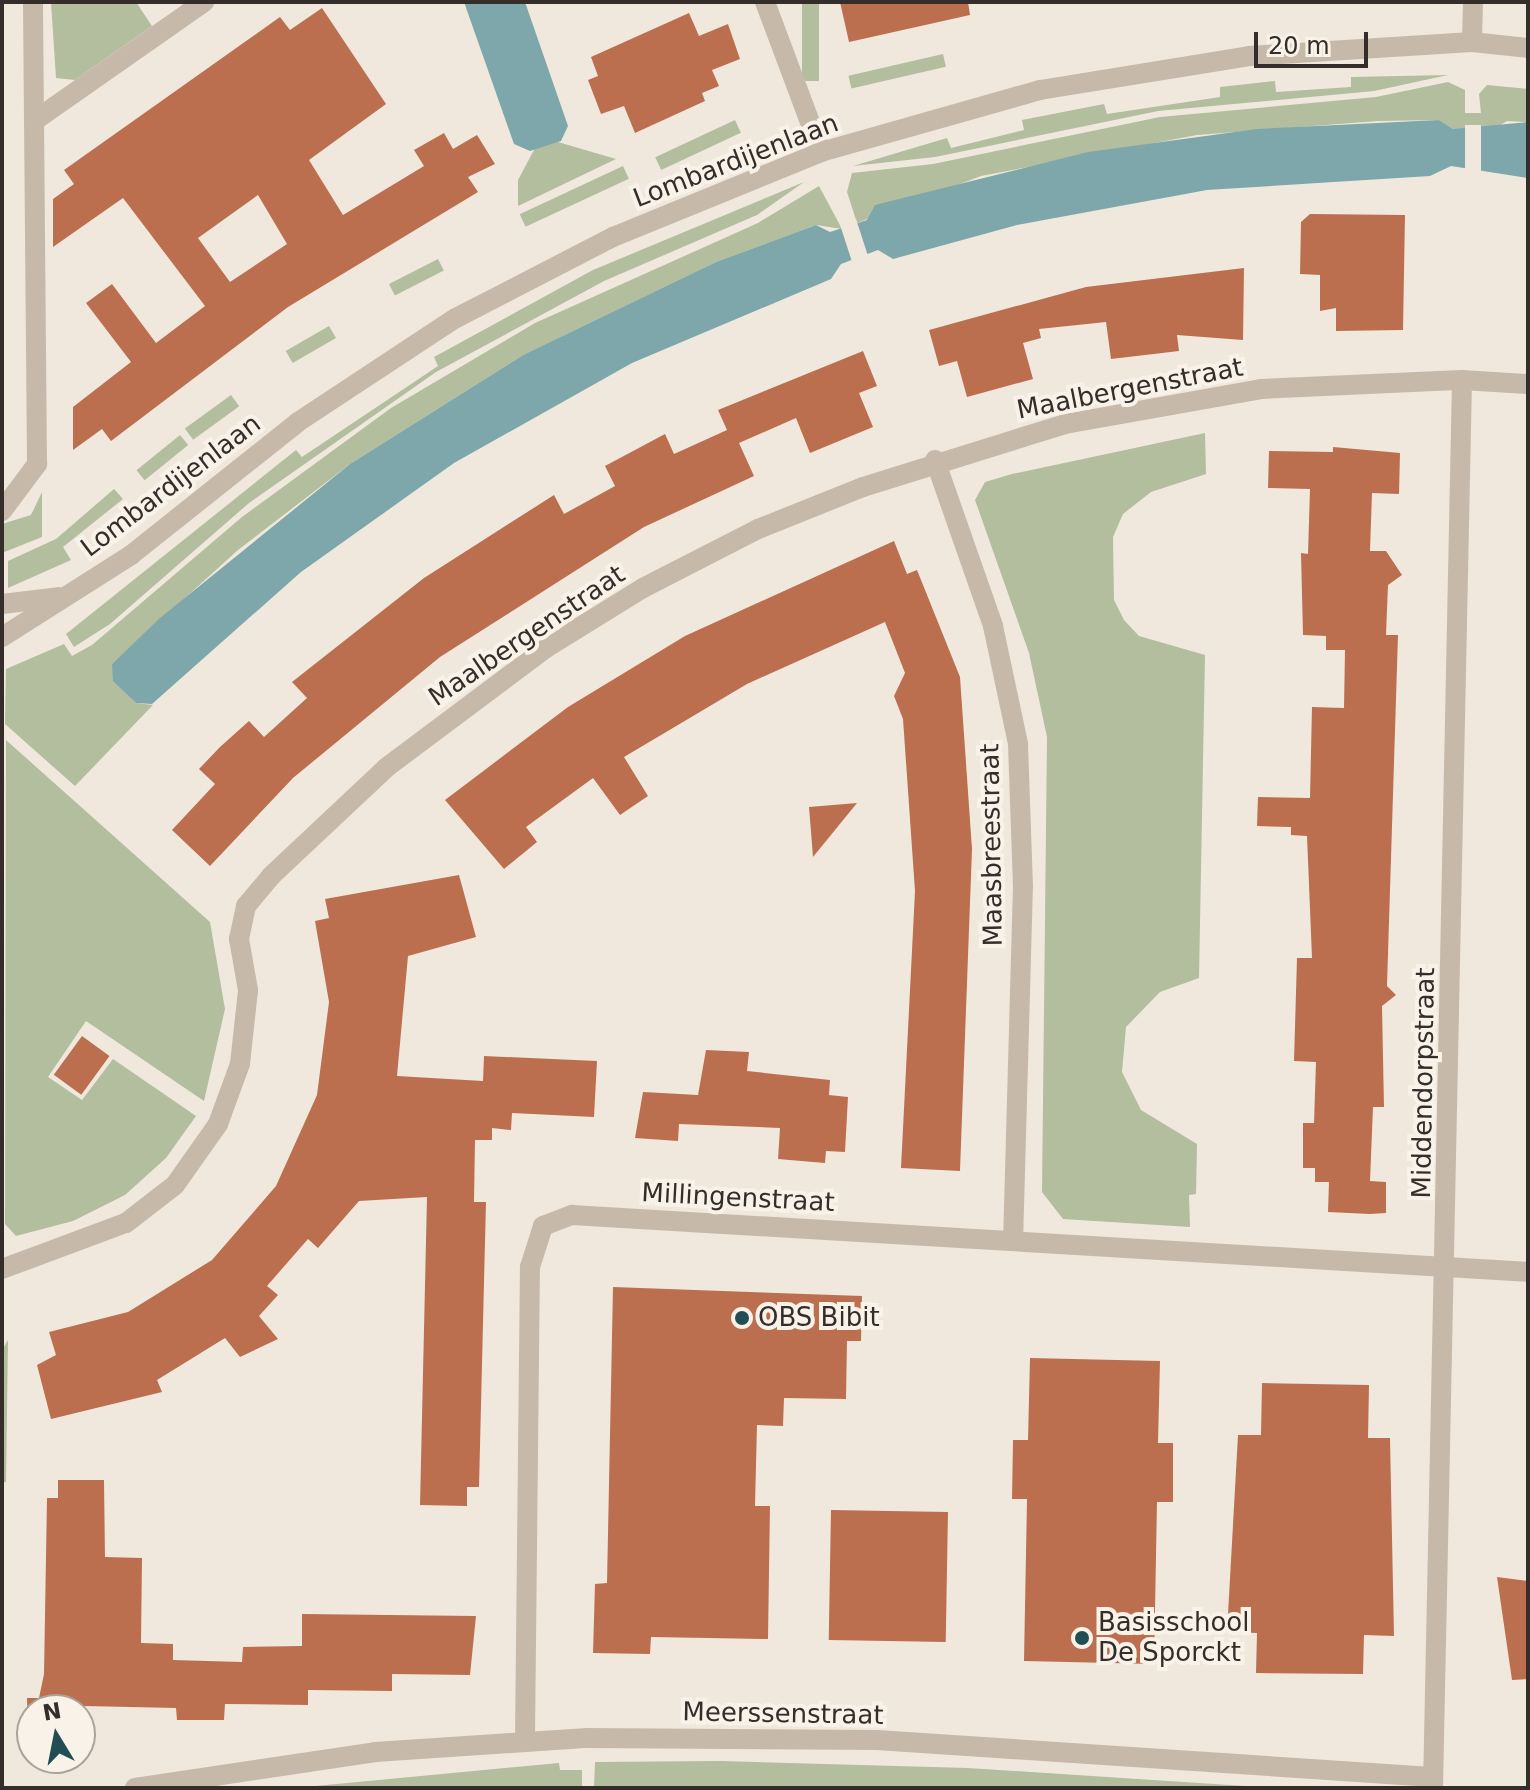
<!DOCTYPE html>
<style>
body{margin:0}
#map{position:relative;width:1530px;height:1790px;overflow:hidden;background:#f0e8dd;font-family:"DejaVu Sans",sans-serif}
div>[style]{position:absolute}
.green>*{inset:0;background:#b2be9e;transform-origin:0 0}
.water>*{inset:0;background:#7ea7ab}
.pier>*{inset:0;background:#f0e8dd;transform-origin:0 0}
.building>*{inset:0;background:#bc6f4f;transform-origin:0 0}
.street>*{height:20px;margin:-10px;padding:0 10px;transform-origin:10px;border-radius:10px;background:#c7b9aa}
.dots>*{width:22px;height:22px;translate:-50% -50%;box-sizing:border-box;border:4px solid #f8f2e9;border-radius:50%}
span{translate:-50% -50%;white-space:nowrap;text-align:center;line-height:1.15;-webkit-text-stroke:8px #f8f2e9;paint-order:stroke}
.street-label{font-size:26px;color:#352d29}
.poi-label{font-size:26px;color:#352d29}
.left{translate:0 -50%;text-align:left}
.frame{position:absolute;inset:0;border:4px solid #352d29;pointer-events:none}
.north{position:absolute;left:16px;top:1694px;width:80px;height:80px;box-sizing:border-box;background:#f8f2e9;border:2px solid #aaa39c;border-radius:50%;rotate:350deg;font-size:22px;font-weight:700;line-height:32px;text-align:center;color:#352d29}
.north::after{content:'';display:block;margin:auto;width:28px;height:36px;background:#224e53;clip-path:polygon(50% 0,100% 100%,50% 72%,0 100%)}
.scale{position:absolute;left:1254px;top:32px;width:114px;height:36px;box-sizing:border-box;border:4px solid #352d29;border-top:0;padding-left:10px;font-size:24px;line-height:28px;white-space:nowrap;color:#352d29;-webkit-text-stroke:6px #f8f2e9;paint-order:stroke}
</style>
<div id="map">
<div class="green">
<i style="clip-path:polygon(51px 2px,136px 2px,152px 26px,75px 80px,56px 78px)"></i>
<i style="left:802px;top:2px;width:17px;height:79px"></i>
<i style="left:943px;top:54px;width:13px;height:97px;rotate:77deg"></i>
<i style="clip-path:polygon(1448px 75px,1374px 91px,1158px 111px,935px 157px,853px 166px,947px 138px,951px 148px,1024px 130px,1022px 120px,1104px 104px,1107px 114px,1220px 97px,1220px 87px,1275px 81px,1276px 92px,1351px 87px,1351px 77px)"></i>
<i style="clip-path:polygon(1448px 82px,1465px 90px,1465px 113px,1481px 113px,1479px 94px,1487px 85px,1528px 89px,1528px 122px,1507px 121px,1492px 130px,1453px 129px,1439px 120px,1378px 121px,1197px 135px,981px 176px,857px 223px,847px 192px,852px 173px,933px 164px,1160px 117px,1376px 97px)"></i>
<i style="left:735px;top:120px;width:14px;height:88px;rotate:65deg"></i>
<i style="clip-path:polygon(558px 142px,616px 159px,518px 206px,518px 180px,535px 148px)"></i>
<i style="left:623px;top:166px;width:14px;height:114px;rotate:65deg"></i>
<i style="clip-path:polygon(804px 182px,757px 215px,604px 281px,436px 372px,249px 503px,110px 624px,74px 647px,66px 634px,296px 450px,302px 457px,438px 366px,434px 357px,593px 270px)"></i>
<i style="clip-path:polygon(819px 186px,842px 229px,816px 225px,716px 262px,523px 355px,350px 464px,238px 550px,112px 664px,117px 682px,136px 703px,153px 705px,75px 786px,5px 724px,6px 669px,64px 644px,72px 656px,92px 645px,242px 517px,391px 408px,535px 323px,758px 223px)"></i>
<i style="left:438px;top:259px;width:13px;height:55px;rotate:63deg"></i>
<i style="left:329px;top:326px;width:14px;height:50px;rotate:60deg"></i>
<i style="left:231px;top:395px;width:14px;height:57px;rotate:54deg"></i>
<i style="clip-path:polygon(1205px 433px,1206px 474px,1151px 492px,1123px 514px,1113px 537px,1114px 600px,1124px 620px,1139px 636px,1205px 655px,1199px 978px,1160px 992px,1126px 1027px,1122px 1072px,1141px 1110px,1197px 1144px,1196px 1194px,1189px 1195px,1190px 1227px,1063px 1219px,1042px 1192px,1047px 737px,1029px 653px,975px 500px,985px 482px,1012px 474px)"></i>
<i style="left:180px;top:435px;width:13px;height:56px;rotate:51deg"></i>
<i style="clip-path:polygon(114px 489px,123px 499px,63px 547px,71px 560px,8px 588px,8px 561px,56px 539px)"></i>
<i style="clip-path:polygon(42px 492px,42px 537px,2px 553px,2px 524px,31px 515px)"></i>
<i style="clip-path:polygon(6px 740px,210px 922px,225px 1009px,204px 1101px,86px 1021px,48px 1077px,82px 1100px,113px 1059px,196px 1116px,166px 1158px,125px 1195px,73px 1221px,16px 1236px,5px 1224px)"></i>
<i style="clip-path:polygon(8px 1340px,6px 1482px,2px 1483px,2px 1350px)"></i>
<i style="clip-path:polygon(720px 1761px,968px 1768px,1276px 1788px,594px 1788px,595px 1762px)"></i>
<i style="clip-path:polygon(559px 1763px,560px 1770px,582px 1770px,582px 1788px,294px 1788px)"></i>
</div>
<div class="water">
<i style="clip-path:polygon(464px 2px,525px 2px,568px 126px,561px 141px,530px 151px,514px 144px)"></i>
<i style="clip-path:polygon(1439px 120px,1453px 129px,1528px 122px,1528px 178px,1451px 166px,1430px 176px,1207px 190px,1017px 225px,893px 259px,878px 250px,841px 264px,831px 279px,632px 363px,454px 463px,301px 572px,152px 704px,136px 703px,113px 681px,112px 664px,160px 618px,350px 464px,523px 355px,716px 262px,816px 225px,830px 232px,867px 220px,875px 205px,1088px 152px,1257px 129px)"></i>
</div>
<div class="pier">
<i style="left:1465px;top:125px;width:16px;height:47px"></i>
<i style="left:856px;top:219px;width:42px;height:17px;rotate:72deg"></i>
</div>
<div class="building">
<i style="clip-path:polygon(840px 2px,968px 2px,970px 15px,849px 42px)"></i>
<i style="clip-path:polygon(evenodd,322px 8px,386px 104px,309px 160px,343px 215px,424px 166px,414px 150px,444px 133px,453px 149px,477px 135px,495px 164px,468px 177px,478px 192px,288px 307px,111px 441px,102px 429px,73px 450px,73px 407px,131px 362px,86px 303px,112px 284px,156px 343px,205px 306px,123px 198px,53px 247px,53px 199px,74px 184px,64px 170px,280px 17px,290px 30px,322px 8px,258px 195px,287px 244px,230px 282px,198px 238px,258px 195px)"></i>
<i style="clip-path:polygon(689px 13px,699px 36px,728px 24px,740px 59px,712px 70px,719px 86px,702px 93px,705px 101px,635px 133px,624px 106px,601px 114px,588px 80px,598px 76px,591px 57px)"></i>
<i style="clip-path:polygon(1310px 214px,1405px 215px,1403px 330px,1336px 331px,1336px 308px,1320px 311px,1320px 275px,1300px 274px,1301px 222px)"></i>
<i style="clip-path:polygon(1244px 268px,1243px 340px,1177px 335px,1179px 351px,1111px 359px,1106px 322px,1039px 329px,1041px 338px,1023px 343px,1033px 379px,967px 397px,957px 361px,939px 366px,929px 330px,1086px 287px)"></i>
<i style="clip-path:polygon(863px 351px,877px 386px,859px 393px,873px 427px,810px 453px,796px 418px,739px 443px,754px 476px,644px 527px,440px 657px,293px 778px,210px 866px,172px 830px,215px 784px,199px 769px,220px 747px,249px 721px,264px 737px,307px 698px,292px 682px,424px 578px,554px 495px,564px 514px,615px 486px,605px 466px,665px 434px,674px 454px,727px 430px,718px 410px)"></i>
<i style="clip-path:polygon(1333px 447px,1400px 453px,1399px 494px,1372px 493px,1370px 551px,1386px 551px,1402px 575px,1388px 585px,1386px 635px,1398px 635px,1387px 986px,1396px 995px,1382px 1006px,1384px 1107px,1373px 1107px,1370px 1181px,1386px 1182px,1386px 1213px,1370px 1214px,1328px 1212px,1329px 1182px,1315px 1182px,1315px 1168px,1303px 1168px,1303px 1123px,1314px 1123px,1316px 1062px,1294px 1061px,1297px 958px,1312px 958px,1307px 836px,1291px 835px,1291px 827px,1257px 826px,1258px 797px,1310px 798px,1312px 707px,1344px 708px,1345px 650px,1326px 650px,1326px 636px,1303px 635px,1301px 553px,1308px 554px,1310px 489px,1268px 488px,1269px 451px,1333px 452px)"></i>
<i style="clip-path:polygon(894px 541px,907px 574px,917px 570px,960px 677px,972px 849px,960px 1171px,901px 1168px,915px 891px,903px 719px,894px 696px,905px 673px,885px 622px,747px 684px,624px 757px,648px 796px,620px 815px,593px 778px,526px 827px,537px 842px,504px 869px,445px 800px,568px 707px,685px 636px)"></i>
<i style="clip-path:polygon(857px 803px,813px 857px,809px 807px)"></i>
<i style="clip-path:polygon(459px 875px,476px 937px,408px 956px,397px 1076px,483px 1081px,484px 1056px,597px 1061px,594px 1117px,512px 1113px,511px 1130px,492px 1128px,492px 1140px,475px 1140px,474px 1202px,486px 1202px,483px 1323px,479px 1487px,467px 1487px,467px 1506px,420px 1505px,427px 1197px,359px 1201px,318px 1248px,308px 1239px,267px 1286px,278px 1295px,259px 1316px,278px 1339px,240px 1357px,225px 1338px,157px 1380px,162px 1392px,51px 1419px,37px 1365px,56px 1355px,49px 1332px,128px 1312px,212px 1260px,276px 1186px,317px 1095px,329px 1002px,315px 921px,329px 918px,325px 899px)"></i>
<i style="left:82px;top:1036px;width:34px;height:48px;rotate:36deg"></i>
<i style="clip-path:polygon(706px 1050px,749px 1052px,747px 1071px,830px 1080px,829px 1095px,848px 1097px,845px 1152px,826px 1151px,825px 1163px,778px 1159px,780px 1128px,679px 1124px,678px 1141px,635px 1138px,643px 1092px,698px 1095px)"></i>
<i style="clip-path:polygon(613px 1287px,862px 1296px,861px 1341px,847px 1341px,846px 1399px,784px 1398px,783px 1426px,757px 1425px,755px 1506px,770px 1506px,768px 1639px,651px 1637px,650px 1654px,593px 1653px,595px 1584px,607px 1583px)"></i>
<i style="clip-path:polygon(1030px 1358px,1160px 1361px,1158px 1443px,1173px 1443px,1173px 1502px,1157px 1502px,1154px 1664px,1024px 1661px,1027px 1499px,1012px 1499px,1013px 1440px,1028px 1440px)"></i>
<i style="clip-path:polygon(1262px 1383px,1369px 1385px,1368px 1438px,1390px 1438px,1394px 1636px,1364px 1635px,1363px 1674px,1256px 1673px,1257px 1633px,1227px 1632px,1238px 1435px,1261px 1435px)"></i>
<i style="clip-path:polygon(58px 1480px,104px 1480px,105px 1557px,142px 1558px,141px 1643px,173px 1644px,173px 1660px,242px 1662px,243px 1647px,302px 1646px,302px 1614px,476px 1616px,470px 1675px,392px 1674px,392px 1691px,308px 1690px,308px 1705px,225px 1704px,224px 1720px,177px 1720px,176px 1708px,84px 1706px,84px 1737px,80px 1710px,32px 1710px,28px 1737px,27px 1698px,39px 1698px,44px 1674px,47px 1498px,58px 1498px)"></i>
<i style="left:831px;top:1510px;width:117px;height:130px;rotate:1deg"></i>
<i style="clip-path:polygon(1497px 1577px,1528px 1581px,1528px 1679px,1512px 1680px)"></i>
</div>
<div class="street">
<i style="left:765px;top:2px;width:160px;rotate:69.5deg"></i>
<i style="left:1472px;top:42px;width:40px;rotate:-88.6deg"></i>
<i style="left:34px;top:121px;width:208px;rotate:-35deg"></i>
<i style="left:935px;top:460px;width:176px;rotate:70.7deg"></i>
<i style="left:993px;top:626px;width:121px;rotate:78deg"></i>
<i style="left:1018px;top:744px;width:141px;rotate:88deg"></i>
<i style="left:1023px;top:885px;width:355px;rotate:91.6deg"></i>
<i style="left:2px;top:511px;width:59px;rotate:-53.3deg"></i>
<i style="left:37px;top:464px;width:462px;rotate:-90.5deg"></i>
<i style="left:2px;top:604px;width:57px;rotate:-7deg"></i>
<i style="left:2px;top:637px;width:153px;rotate:-32.4deg"></i>
<i style="left:131px;top:555px;width:213px;rotate:-38.5deg"></i>
<i style="left:298px;top:422px;width:189px;rotate:-33.4deg"></i>
<i style="left:456px;top:318px;width:177px;rotate:-27.3deg"></i>
<i style="left:613px;top:237px;width:225px;rotate:-22.2deg"></i>
<i style="left:821px;top:152px;width:228px;rotate:-15.8deg"></i>
<i style="left:1040px;top:90px;width:212px;rotate:-9.2deg"></i>
<i style="left:1249px;top:56px;width:223px;rotate:-3.6deg"></i>
<i style="left:1472px;top:42px;width:56px;rotate:6.1deg"></i>
<i style="left:2px;top:1269px;width:132px;rotate:-20.4deg"></i>
<i style="left:126px;top:1223px;width:62px;rotate:-37.8deg"></i>
<i style="left:175px;top:1185px;width:75px;rotate:-54.8deg"></i>
<i style="left:218px;top:1124px;width:64px;rotate:-69.9deg"></i>
<i style="left:240px;top:1064px;width:74px;rotate:-83.8deg"></i>
<i style="left:248px;top:990px;width:52px;rotate:-100deg"></i>
<i style="left:239px;top:939px;width:34px;rotate:-78deg"></i>
<i style="left:246px;top:906px;width:39px;rotate:-50deg"></i>
<i style="left:271px;top:876px;width:159px;rotate:-43.2deg"></i>
<i style="left:387px;top:767px;width:199px;rotate:-36.8deg"></i>
<i style="left:546px;top:648px;width:114px;rotate:-31.7deg"></i>
<i style="left:643px;top:588px;width:129px;rotate:-27.2deg"></i>
<i style="left:758px;top:529px;width:113px;rotate:-21.8deg"></i>
<i style="left:863px;top:487px;width:212px;rotate:-17.3deg"></i>
<i style="left:1065px;top:424px;width:199px;rotate:-10.1deg"></i>
<i style="left:1261px;top:389px;width:201px;rotate:-2.6deg"></i>
<i style="left:1462px;top:380px;width:66px;rotate:3.5deg"></i>
<i style="left:525px;top:1739px;width:472px;rotate:-89.4deg"></i>
<i style="left:530px;top:1267px;width:43px;rotate:-72.4deg"></i>
<i style="left:543px;top:1226px;width:31px;rotate:-21deg"></i>
<i style="left:572px;top:1215px;width:958px;rotate:3.41deg"></i>
<i style="left:135px;top:1788px;width:243px;rotate:-8.5deg"></i>
<i style="left:375px;top:1752px;width:213px;rotate:-3.8deg"></i>
<i style="left:588px;top:1738px;width:289px;rotate:0.4deg"></i>
<i style="left:877px;top:1740px;width:556px;rotate:3.81deg"></i>
<i style="left:1433px;top:1788px;width:1408px;rotate:-88.82deg"></i>
</div>
<div class="dots">
<i style="left:742px;top:1318px;background:#224e53"></i>
<i style="left:1082px;top:1638px;background:#224e53"></i>
</div>
<div class="street-label">
<span style="left:736px;top:161px;rotate:-21deg">Lombardijenlaan</span>
<span style="left:1130px;top:389px;rotate:-11deg">Maalbergenstraat</span>
<span style="left:171px;top:486px;rotate:-37deg">Lombardijenlaan</span>
<span style="left:527px;top:636px;rotate:-34deg">Maalbergenstraat</span>
<span style="left:992px;top:845px;rotate:-91deg">Maasbreestraat</span>
<span style="left:1424px;top:1083px;rotate:-89deg">Middendorpstraat</span>
<span style="left:738px;top:1198px;rotate:3deg">Millingenstraat</span>
<span style="left:783px;top:1714px;rotate:1deg">Meerssenstraat</span>
</div>
<div class="poi-label">
<span class="left" style="left:758px;top:1318px">OBS Bibit</span>
<span class="left" style="left:1098px;top:1638px">Basisschool<br>De Sporckt</span>
</div>
<div class="frame"></div>
<div class="north">N</div>
<div class="scale">20 m</div>
</div>
